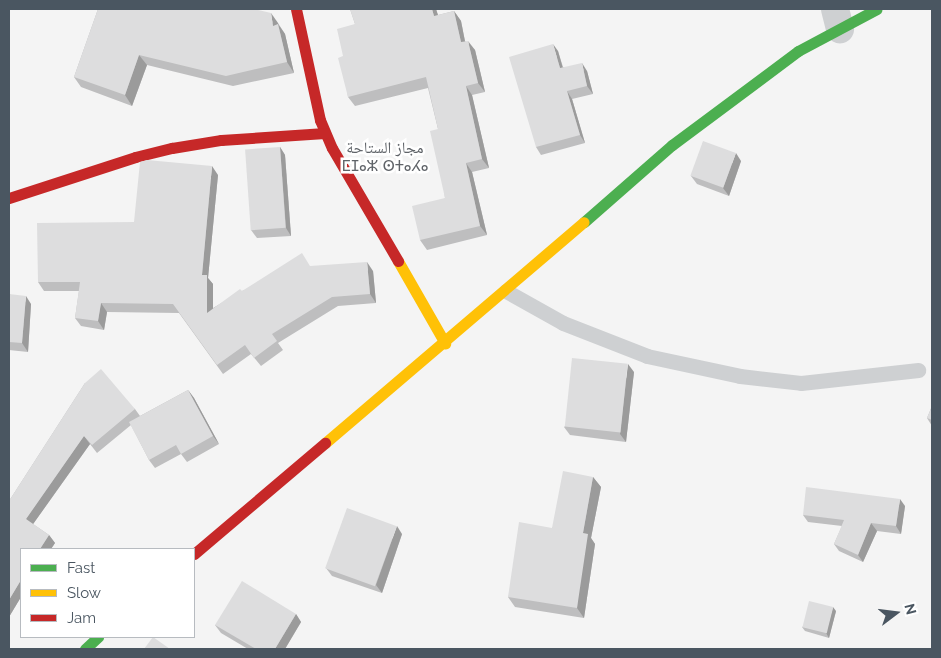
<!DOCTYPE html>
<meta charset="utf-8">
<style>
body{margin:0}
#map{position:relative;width:941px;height:658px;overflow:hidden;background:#f4f4f4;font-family:Raleway,"Noto Naskh Arabic","Noto Sans Tifinagh",sans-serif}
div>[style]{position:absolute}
.lane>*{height:15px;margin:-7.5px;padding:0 7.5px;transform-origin:7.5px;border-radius:7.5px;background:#ced0d2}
.street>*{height:28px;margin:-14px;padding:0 14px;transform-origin:14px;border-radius:14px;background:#ced0d2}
.fast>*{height:11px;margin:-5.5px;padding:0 5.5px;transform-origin:5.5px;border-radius:5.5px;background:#4caf50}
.slow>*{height:11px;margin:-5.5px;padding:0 5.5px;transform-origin:5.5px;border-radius:5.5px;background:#ffc107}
.jam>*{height:11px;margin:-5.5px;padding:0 5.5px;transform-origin:5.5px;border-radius:5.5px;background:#c62828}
.wall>*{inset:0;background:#bebebf}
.shaded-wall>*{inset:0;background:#9b9b9b}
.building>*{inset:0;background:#ddddde;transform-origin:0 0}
span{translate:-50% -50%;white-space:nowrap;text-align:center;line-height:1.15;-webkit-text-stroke:5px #fff;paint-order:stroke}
.quarter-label{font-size:16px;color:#5f6368}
.frame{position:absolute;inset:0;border:10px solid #4a5661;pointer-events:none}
.legend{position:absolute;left:20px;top:548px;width:175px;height:90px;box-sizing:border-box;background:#fff;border:1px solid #b7bbc0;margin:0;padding:6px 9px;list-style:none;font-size:15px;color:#4a5661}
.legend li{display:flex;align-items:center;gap:10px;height:25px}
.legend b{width:25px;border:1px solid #b7bbc0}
.north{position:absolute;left:871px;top:588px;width:50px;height:50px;-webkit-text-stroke:4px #fff;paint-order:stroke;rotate:75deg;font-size:14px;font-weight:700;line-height:20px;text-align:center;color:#4a5661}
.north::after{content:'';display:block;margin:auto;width:18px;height:22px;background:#4a5661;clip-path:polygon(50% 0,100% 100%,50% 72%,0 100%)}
</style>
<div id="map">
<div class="lane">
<i style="left:506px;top:291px;width:65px;rotate:29.3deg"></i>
<i style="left:563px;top:323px;width:90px;rotate:21.4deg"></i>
<i style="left:647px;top:356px;width:95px;rotate:12.1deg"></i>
<i style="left:740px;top:376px;width:61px;rotate:6.5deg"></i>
<i style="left:801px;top:383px;width:118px;rotate:-6.3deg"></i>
</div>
<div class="street">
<i style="left:835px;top:9px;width:21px;rotate:76deg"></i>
</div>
<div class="fast">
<i style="left:584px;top:222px;width:117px;rotate:-41.2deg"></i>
<i style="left:672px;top:145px;width:157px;rotate:-36.7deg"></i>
<i style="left:798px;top:51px;width:89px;rotate:-28deg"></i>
<i style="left:85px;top:649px;width:18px;rotate:-43deg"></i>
</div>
<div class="slow">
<i style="left:398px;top:261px;width:95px;rotate:60.2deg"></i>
<i style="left:325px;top:443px;width:340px;rotate:-40.5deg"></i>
</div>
<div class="jam">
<i style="left:296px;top:9px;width:114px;rotate:77.8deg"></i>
<i style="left:320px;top:120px;width:30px;rotate:67deg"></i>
<i style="left:332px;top:148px;width:131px;rotate:59.7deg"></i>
<i style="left:9px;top:198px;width:133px;rotate:-18deg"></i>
<i style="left:135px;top:157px;width:38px;rotate:-14deg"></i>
<i style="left:172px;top:148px;width:50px;rotate:-9.3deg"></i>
<i style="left:221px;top:140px;width:104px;rotate:-3.9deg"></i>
<i style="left:194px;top:554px;width:172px;rotate:-40.3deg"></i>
</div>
<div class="wall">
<i style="clip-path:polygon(98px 9px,278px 23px,285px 34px,294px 73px,233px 86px,147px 65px,132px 106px,81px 87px,74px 77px)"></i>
<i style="clip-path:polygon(350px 9px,436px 9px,438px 15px,454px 11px,461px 21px,465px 41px,475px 50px,485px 92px,472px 95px,489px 168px,472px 172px,487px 235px,427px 250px,420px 240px,445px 198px,438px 129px,428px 88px,355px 106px,348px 97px,343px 56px,355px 24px)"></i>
<i style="clip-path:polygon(558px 51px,563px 67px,587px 71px,593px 94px,572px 99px,585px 143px,541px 155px,536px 147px)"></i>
<i style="clip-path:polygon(280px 147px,285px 155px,291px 236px,257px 238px,251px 230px)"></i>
<i style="clip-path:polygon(741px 161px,729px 196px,697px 184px,691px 176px)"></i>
<i style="clip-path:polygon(218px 175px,208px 278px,213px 284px,213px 308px,242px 291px,311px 266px,373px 271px,376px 303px,338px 306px,278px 343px,283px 350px,261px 366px,251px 354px,223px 374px,179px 313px,107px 312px,104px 330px,81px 326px,75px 318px,79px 291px,44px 291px,38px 282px,134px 222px)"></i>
<i style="clip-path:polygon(9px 294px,31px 304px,28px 352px,9px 350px)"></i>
<i style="clip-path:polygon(634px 372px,626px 442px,570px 435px,564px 427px)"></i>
<i style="clip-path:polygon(85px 383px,135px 409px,140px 416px,188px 390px,194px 398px,219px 444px,187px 462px,181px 454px,155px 468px,149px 460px,131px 425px,97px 453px,90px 444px,33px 524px,49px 535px,55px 543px,51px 549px,21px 549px,21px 597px,9px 617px,9px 501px)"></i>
<i style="clip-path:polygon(932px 406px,932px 426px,927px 418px)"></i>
<i style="clip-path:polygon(593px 477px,601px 487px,591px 538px,595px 544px,584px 618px,515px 607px,508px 597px,552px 528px)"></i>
<i style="clip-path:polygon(905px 506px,901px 534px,877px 531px,863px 562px,839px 551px,834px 544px,842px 526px,808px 522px,803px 515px)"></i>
<i style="clip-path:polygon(402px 534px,382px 593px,332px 576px,326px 568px)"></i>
<i style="clip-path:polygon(836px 611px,829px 638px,805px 631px,802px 627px)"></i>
<i style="clip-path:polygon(296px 614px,301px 622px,285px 649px,248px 649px,221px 633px,215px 625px)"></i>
</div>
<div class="shaded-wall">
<i style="clip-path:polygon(432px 9px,436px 9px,441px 25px,434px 16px)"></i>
<i style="clip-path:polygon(454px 11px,461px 21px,467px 52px,461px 42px)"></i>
<i style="clip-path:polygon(271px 13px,278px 23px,280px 36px,273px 26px)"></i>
<i style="clip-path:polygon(278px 24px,285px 34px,294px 73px,287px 62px)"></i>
<i style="clip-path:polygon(468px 41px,475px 50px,485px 92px,478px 83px)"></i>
<i style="clip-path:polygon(553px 44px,558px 51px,565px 76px,560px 68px)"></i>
<i style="clip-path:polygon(139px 55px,147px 65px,132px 106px,125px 95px)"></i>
<i style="clip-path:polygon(582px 63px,587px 71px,593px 94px,587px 86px)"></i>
<i style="clip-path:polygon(466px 86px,472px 95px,489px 168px,482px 159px)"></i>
<i style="clip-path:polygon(567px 91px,572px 99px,585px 143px,580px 135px)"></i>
<i style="clip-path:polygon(280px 147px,285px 155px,291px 236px,286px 228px)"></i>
<i style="clip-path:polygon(736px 153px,741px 161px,729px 196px,723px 188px)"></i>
<i style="clip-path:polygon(466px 163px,472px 172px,487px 235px,480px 226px)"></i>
<i style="clip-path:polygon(212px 166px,218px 175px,208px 278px,213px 284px,213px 321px,207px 313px,202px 275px)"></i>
<i style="clip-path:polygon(367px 262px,373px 271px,376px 303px,370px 294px)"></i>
<i style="clip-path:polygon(26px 296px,31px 304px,28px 352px,22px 343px)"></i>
<i style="clip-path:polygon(101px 303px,107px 312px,104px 330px,98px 321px)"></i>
<i style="clip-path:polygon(628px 364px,634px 372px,626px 442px,620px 434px)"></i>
<i style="clip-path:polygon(188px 390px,194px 398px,219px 444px,213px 436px)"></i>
<i style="clip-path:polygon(84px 436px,90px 444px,31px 527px,26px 519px)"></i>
<i style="clip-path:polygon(593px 477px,601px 487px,591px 538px,595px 544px,584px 618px,577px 608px,583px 533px)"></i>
<i style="clip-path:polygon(900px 499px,905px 506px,901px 534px,896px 526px)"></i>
<i style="clip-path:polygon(871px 523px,877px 531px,863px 562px,858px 555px)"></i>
<i style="clip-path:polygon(397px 526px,402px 534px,382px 593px,376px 585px)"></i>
<i style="clip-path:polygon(49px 535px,55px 543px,51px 549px,40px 549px)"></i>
<i style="clip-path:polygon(21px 580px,21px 597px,9px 617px,9px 600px)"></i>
<i style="clip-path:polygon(833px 607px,836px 611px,829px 638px,826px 633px)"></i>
<i style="clip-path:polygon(296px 614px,301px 622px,285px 649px,275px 649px)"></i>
</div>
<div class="building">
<i style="clip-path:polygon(98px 9px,254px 9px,271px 13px,273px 26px,278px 24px,287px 62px,226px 76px,139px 55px,125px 95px,74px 77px)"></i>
<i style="clip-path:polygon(350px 9px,432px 9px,434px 16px,454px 11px,461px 42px,468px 41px,478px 83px,466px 86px,482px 159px,466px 163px,480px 226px,420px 240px,412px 206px,445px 198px,430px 131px,438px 129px,426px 77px,348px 97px,338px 58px,343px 56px,337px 29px,355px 24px)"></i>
<i style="clip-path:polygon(553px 44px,560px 68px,582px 63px,587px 86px,567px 91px,580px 135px,536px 147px,509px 57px)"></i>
<i style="left:703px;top:141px;width:35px;height:37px;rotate:20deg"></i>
<i style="left:280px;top:147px;width:81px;height:35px;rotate:86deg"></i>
<i style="clip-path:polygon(147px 160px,212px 166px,202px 275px,207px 275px,207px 313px,240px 289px,242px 291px,302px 253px,310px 266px,367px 262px,370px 294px,332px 297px,272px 334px,277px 341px,254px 358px,245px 345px,217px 365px,173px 304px,101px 303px,98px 321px,75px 318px,80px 282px,38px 282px,37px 223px,134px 222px,140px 162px)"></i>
<i style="clip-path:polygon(9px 294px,26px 296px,22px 343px,9px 342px)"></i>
<i style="left:572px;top:358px;width:56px;height:69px;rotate:6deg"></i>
<i style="clip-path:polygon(101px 369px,135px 409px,92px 445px,84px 436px,26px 519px,49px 535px,40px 549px,21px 549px,21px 580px,9px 600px,9px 501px,85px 383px)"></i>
<i style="clip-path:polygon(188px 390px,213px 436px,181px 454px,176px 445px,149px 460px,129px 422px)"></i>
<i style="clip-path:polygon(932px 406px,932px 420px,927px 418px)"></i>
<i style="clip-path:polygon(563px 471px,593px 477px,583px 533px,588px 534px,577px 608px,508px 597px,519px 522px,552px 528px)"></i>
<i style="clip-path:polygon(806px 487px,900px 499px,896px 526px,871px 523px,858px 555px,834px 544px,844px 520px,803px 515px)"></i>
<i style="left:347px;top:508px;width:53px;height:64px;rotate:20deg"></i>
<i style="clip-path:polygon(242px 581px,296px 614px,275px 649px,256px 649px,215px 625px)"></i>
<i style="left:809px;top:601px;width:25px;height:27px;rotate:14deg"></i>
<i style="clip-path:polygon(153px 637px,170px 649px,144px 649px)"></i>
</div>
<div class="quarter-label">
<span style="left:385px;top:157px">مجاز الستاحة<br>ⵎⵊⴰⵣ ⵙⵜⴰⵃⴰ</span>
</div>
<div class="frame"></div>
<ul class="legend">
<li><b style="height:6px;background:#4caf50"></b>Fast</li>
<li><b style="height:6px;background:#ffc107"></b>Slow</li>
<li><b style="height:6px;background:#c62828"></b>Jam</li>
</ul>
<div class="north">N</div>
</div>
